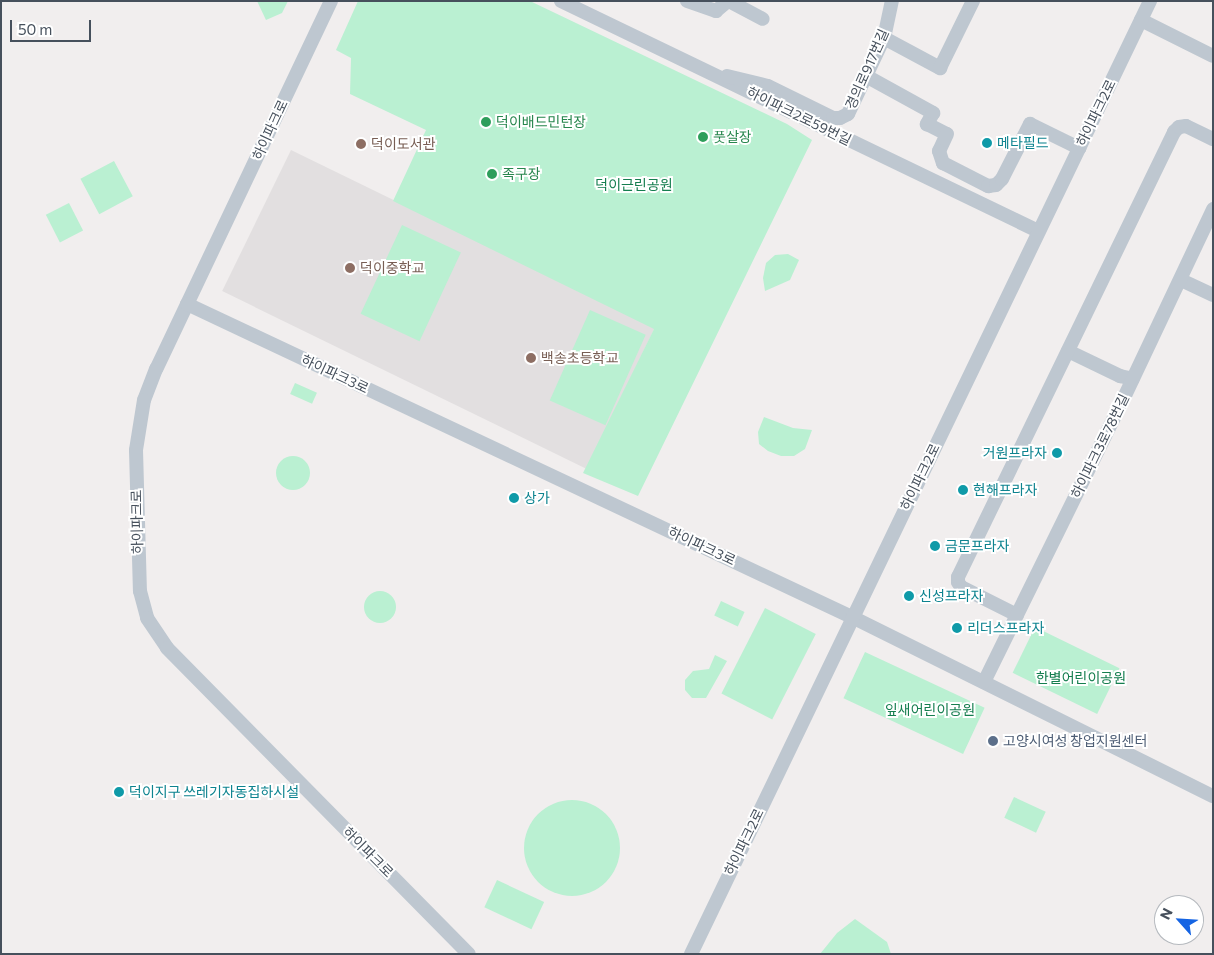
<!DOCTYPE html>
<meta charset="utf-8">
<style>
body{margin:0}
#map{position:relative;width:1214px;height:955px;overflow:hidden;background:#f1eeee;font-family:Commissioner,"Noto Sans KR",sans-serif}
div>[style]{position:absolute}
.education>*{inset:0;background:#e2dfe0;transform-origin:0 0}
.green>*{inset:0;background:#baf0d2;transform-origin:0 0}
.round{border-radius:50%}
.minor>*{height:14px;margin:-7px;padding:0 7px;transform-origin:7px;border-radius:7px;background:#bec7d0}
.dots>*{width:14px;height:14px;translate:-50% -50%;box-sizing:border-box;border:2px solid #fff;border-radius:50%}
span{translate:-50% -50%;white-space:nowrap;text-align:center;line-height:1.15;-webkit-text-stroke:4px #fff;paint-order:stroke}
.street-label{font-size:14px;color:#46505c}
.leisure-label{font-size:14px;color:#27864d}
.left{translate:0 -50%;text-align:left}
.culture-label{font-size:14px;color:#0d838f}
.right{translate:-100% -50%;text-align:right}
.education-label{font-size:14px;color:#785e54}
.park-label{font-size:14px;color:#157e4f}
.service-label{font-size:14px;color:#4e5e75}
.frame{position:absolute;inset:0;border:2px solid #46505c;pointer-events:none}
.north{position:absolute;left:1154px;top:895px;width:50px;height:50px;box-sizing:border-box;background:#fff;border:1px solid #b5b9be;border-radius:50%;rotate:296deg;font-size:14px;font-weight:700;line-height:20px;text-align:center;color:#46505c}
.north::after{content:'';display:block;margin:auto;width:18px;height:22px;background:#1564e3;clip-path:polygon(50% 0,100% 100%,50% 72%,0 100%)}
.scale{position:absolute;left:10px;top:20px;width:81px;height:22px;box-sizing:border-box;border:2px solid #46505c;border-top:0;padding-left:6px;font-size:15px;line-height:18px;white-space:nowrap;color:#46505c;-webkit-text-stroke:4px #fff;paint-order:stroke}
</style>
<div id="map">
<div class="education">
<i style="left:291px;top:150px;width:405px;height:157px;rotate:26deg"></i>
</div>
<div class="green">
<i style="clip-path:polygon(257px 1px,288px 1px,282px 13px,266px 20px)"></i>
<i style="clip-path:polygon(358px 1px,530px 1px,787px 124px,812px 140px,638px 496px,583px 473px,654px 329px,393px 201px,426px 130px,350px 94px,351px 58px,336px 50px)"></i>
<i style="left:114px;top:161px;width:40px;height:38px;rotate:62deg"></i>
<i style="left:69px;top:203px;width:31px;height:26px;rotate:63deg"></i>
<i style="left:402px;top:225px;width:65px;height:98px;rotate:25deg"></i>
<i style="clip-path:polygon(788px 254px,799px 260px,790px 280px,765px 291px,763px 278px,766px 263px,775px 255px)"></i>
<i style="left:590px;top:310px;width:61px;height:99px;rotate:24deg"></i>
<i style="left:295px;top:383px;width:24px;height:12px;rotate:24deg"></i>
<i style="clip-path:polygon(764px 417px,793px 428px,812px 430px,805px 449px,794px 456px,781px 456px,768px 451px,759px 444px,758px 432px)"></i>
<i class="round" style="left:276px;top:456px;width:34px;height:34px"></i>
<i class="round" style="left:364px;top:591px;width:32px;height:32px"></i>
<i style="left:721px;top:601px;width:26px;height:16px;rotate:25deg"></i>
<i style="left:765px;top:608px;width:57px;height:96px;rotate:27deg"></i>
<i style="left:1035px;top:627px;width:94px;height:51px;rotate:26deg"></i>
<i style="left:865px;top:652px;width:132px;height:51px;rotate:25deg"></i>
<i style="clip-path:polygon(715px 655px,727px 661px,706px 698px,692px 698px,685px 690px,685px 680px,693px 671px,709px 669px)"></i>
<i style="left:1014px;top:797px;width:35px;height:23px;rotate:25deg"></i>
<i class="round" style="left:524px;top:800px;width:96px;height:96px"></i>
<i style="left:497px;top:880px;width:52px;height:30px;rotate:25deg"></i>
<i style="clip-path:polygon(855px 919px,887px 942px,891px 954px,820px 954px,837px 933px)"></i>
</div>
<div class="minor">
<i style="left:331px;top:1px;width:407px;rotate:115.4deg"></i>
<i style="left:156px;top:369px;width:33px;rotate:111deg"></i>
<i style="left:144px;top:400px;width:51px;rotate:99.1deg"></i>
<i style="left:136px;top:450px;width:141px;rotate:88.4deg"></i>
<i style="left:140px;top:591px;width:28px;rotate:75deg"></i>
<i style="left:147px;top:618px;width:36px;rotate:56deg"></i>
<i style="left:167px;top:648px;width:430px;rotate:45.4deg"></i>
<i style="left:561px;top:1px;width:530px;rotate:25.74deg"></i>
<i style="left:687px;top:1px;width:31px;rotate:19deg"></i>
<i style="left:716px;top:11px;width:16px;rotate:-40deg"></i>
<i style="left:729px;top:1px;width:38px;rotate:28deg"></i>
<i style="left:1141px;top:20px;width:80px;rotate:26.6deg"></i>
<i style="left:884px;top:38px;width:64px;rotate:28.2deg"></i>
<i style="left:940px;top:68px;width:75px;rotate:-63.8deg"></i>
<i style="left:727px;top:76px;width:42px;rotate:13.7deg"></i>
<i style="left:768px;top:86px;width:72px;rotate:26.2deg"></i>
<i style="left:833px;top:118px;width:7px"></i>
<i style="left:840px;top:118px;width:9px;rotate:-27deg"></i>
<i style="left:848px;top:114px;width:84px;rotate:-64.7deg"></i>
<i style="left:884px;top:38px;width:38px;rotate:-78deg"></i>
<i style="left:866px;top:76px;width:77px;rotate:28.9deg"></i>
<i style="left:933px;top:113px;width:13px;rotate:119deg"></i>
<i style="left:927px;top:124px;width:22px;rotate:27deg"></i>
<i style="left:947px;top:134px;width:19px;rotate:115deg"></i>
<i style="left:939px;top:151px;width:13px;rotate:72deg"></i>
<i style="left:943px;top:163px;width:51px;rotate:27.1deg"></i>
<i style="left:988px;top:186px;width:8px;rotate:-7deg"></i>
<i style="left:996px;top:185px;width:8px;rotate:-45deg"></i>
<i style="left:1002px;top:179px;width:62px;rotate:-63deg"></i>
<i style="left:1030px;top:124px;width:55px;rotate:26.1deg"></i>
<i style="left:1181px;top:280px;width:35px;rotate:25deg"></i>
<i style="left:187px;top:304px;width:735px;rotate:25.21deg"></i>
<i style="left:852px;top:617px;width:403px;rotate:26.4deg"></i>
<i style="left:1068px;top:351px;width:58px;rotate:25.7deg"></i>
<i style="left:1120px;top:376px;width:13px;rotate:13deg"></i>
<i style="left:1017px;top:615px;width:63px;rotate:-153.4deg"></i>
<i style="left:961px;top:587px;width:6px;rotate:-121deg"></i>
<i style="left:958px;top:582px;width:5px;rotate:-90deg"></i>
<i style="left:958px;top:577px;width:495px;rotate:-64.1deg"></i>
<i style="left:1174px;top:132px;width:7px;rotate:-45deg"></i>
<i style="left:1179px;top:127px;width:7px;rotate:-8deg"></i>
<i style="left:1186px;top:126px;width:30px;rotate:26deg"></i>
<i style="left:984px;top:682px;width:310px;rotate:-63.8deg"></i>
<i style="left:1121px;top:404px;width:216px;rotate:-64.7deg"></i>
<i style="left:691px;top:954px;width:1058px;rotate:-64.28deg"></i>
</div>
<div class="dots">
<i style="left:486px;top:122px;background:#2e9e5b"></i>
<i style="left:703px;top:137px;background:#2e9e5b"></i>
<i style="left:987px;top:143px;background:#0f9aa8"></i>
<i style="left:361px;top:144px;background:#8d6e63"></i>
<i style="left:492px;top:174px;background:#2e9e5b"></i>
<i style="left:350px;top:268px;background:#8d6e63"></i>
<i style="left:531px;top:358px;background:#8d6e63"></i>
<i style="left:1057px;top:453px;background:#0f9aa8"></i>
<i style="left:963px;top:490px;background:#0f9aa8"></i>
<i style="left:514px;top:498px;background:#0f9aa8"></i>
<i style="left:935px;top:546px;background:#0f9aa8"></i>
<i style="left:909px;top:596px;background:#0f9aa8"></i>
<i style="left:957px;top:628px;background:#0f9aa8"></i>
<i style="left:993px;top:741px;background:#5c6f8a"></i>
<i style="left:119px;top:792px;background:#0f9aa8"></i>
</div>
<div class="street-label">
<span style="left:867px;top:69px;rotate:-66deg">경의로917번길</span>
<span style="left:1096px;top:113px;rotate:-64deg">하이파크2로</span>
<span style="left:799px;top:116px;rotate:26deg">하이파크2로59번길</span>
<span style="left:270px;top:130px;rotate:-65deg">하이파크로</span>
<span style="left:335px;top:374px;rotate:25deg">하이파크3로</span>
<span style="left:1100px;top:446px;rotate:-64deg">하이파크3로78번길</span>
<span style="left:920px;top:477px;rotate:-64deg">하이파크2로</span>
<span style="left:137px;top:522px;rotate:-91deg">하이파크로</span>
<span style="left:702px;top:546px;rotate:25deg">하이파크3로</span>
<span style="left:744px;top:842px;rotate:-64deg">하이파크2로</span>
<span style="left:368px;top:852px;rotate:45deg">하이파크로</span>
</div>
<div class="leisure-label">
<span class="left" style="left:496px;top:122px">덕이배드민턴장</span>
<span class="left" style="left:713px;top:137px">풋살장</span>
<span class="left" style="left:502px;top:174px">족구장</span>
</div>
<div class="culture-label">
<span class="left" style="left:997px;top:143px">메타필드</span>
<span class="right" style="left:1047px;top:453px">거원프라자</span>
<span class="left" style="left:973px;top:490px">현해프라자</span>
<span class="left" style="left:524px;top:498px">상가</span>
<span class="left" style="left:945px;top:546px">금문프라자</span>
<span class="left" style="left:919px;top:596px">신성프라자</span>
<span class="left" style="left:967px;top:628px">리더스프라자</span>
<span class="left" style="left:129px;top:792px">덕이지구 쓰레기자동집하시설</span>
</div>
<div class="education-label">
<span class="left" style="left:371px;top:144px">덕이도서관</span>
<span class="left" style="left:360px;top:268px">덕이중학교</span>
<span class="left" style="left:541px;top:358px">백송초등학교</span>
</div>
<div class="park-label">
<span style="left:634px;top:185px">덕이근린공원</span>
<span style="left:1081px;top:678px">한별어린이공원</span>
<span style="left:930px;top:710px">잎새어린이공원</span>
</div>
<div class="service-label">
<span class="left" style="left:1003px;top:741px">고양시여성 창업지원센터</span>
</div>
<div class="frame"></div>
<div class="north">N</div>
<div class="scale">50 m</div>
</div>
